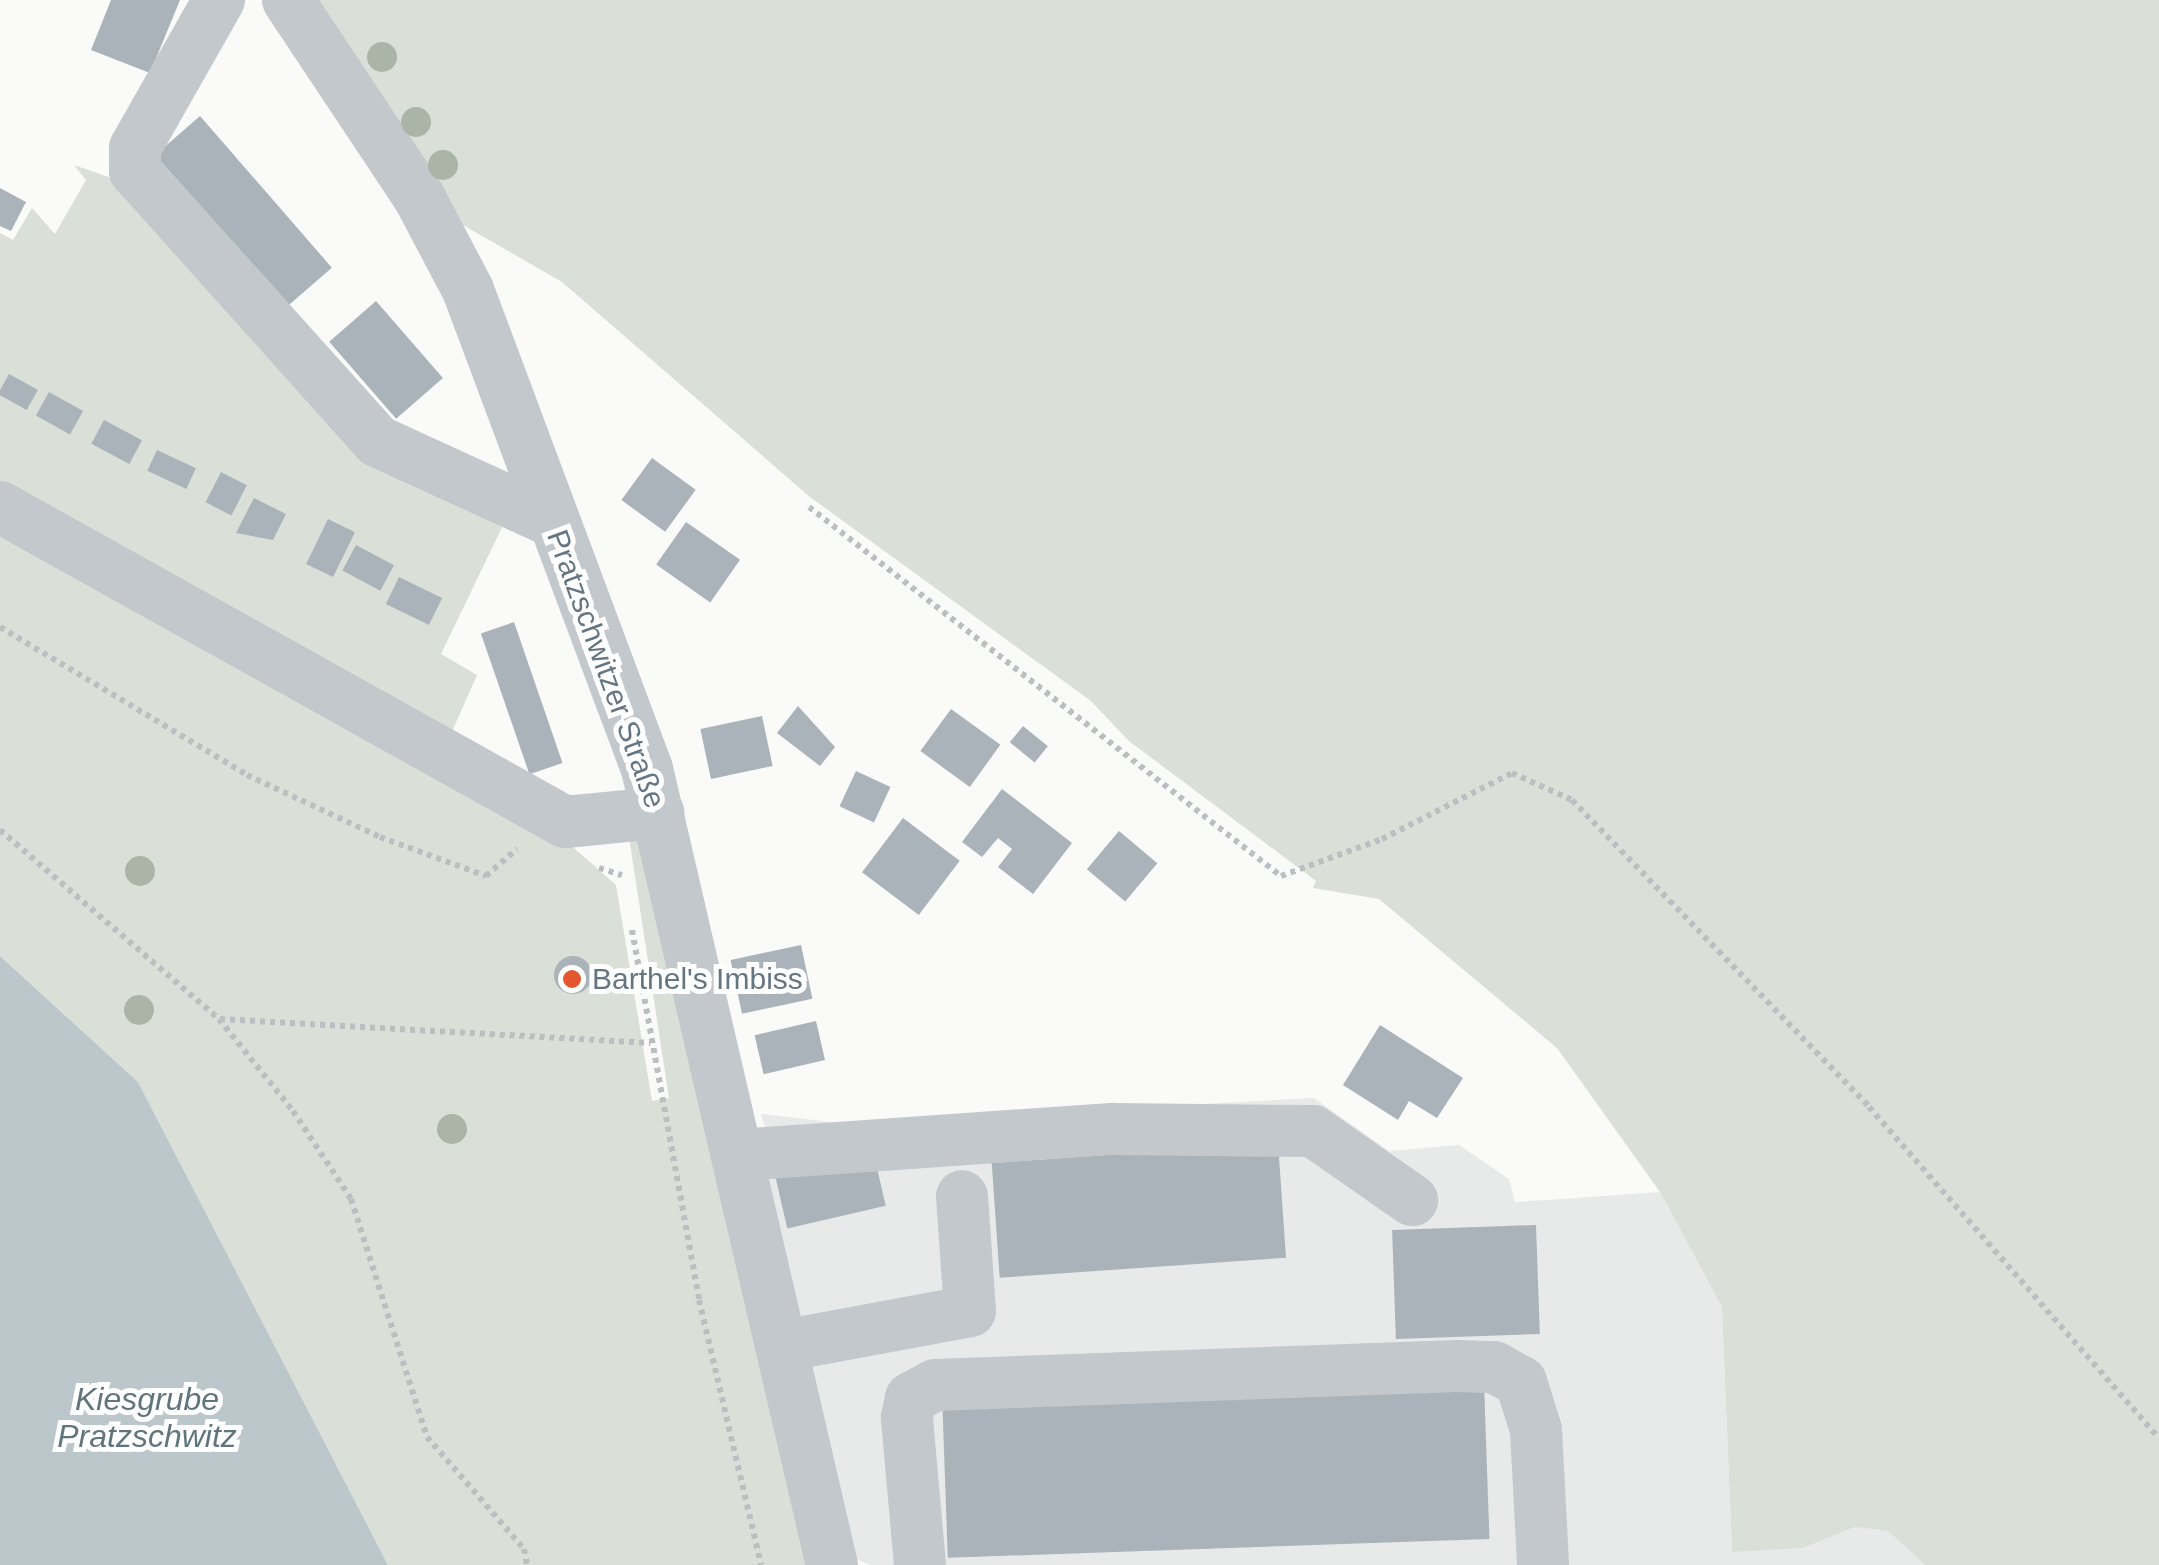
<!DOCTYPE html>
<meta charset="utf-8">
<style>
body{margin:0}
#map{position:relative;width:2159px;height:1565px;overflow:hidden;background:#fafaf8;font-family:Arial,sans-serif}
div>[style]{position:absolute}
.built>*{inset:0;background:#e8e9e9}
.green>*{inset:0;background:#dadfd7}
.water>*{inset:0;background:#bbc7cb}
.building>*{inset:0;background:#aab3b9;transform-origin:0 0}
.round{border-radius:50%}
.path>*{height:6px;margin-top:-3px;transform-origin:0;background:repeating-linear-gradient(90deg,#bbbfc2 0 5px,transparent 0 10px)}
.minor>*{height:52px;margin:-26px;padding:0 26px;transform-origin:26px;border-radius:26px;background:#c3c8cc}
.trees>*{width:30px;height:30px;margin:-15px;border-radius:50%;background:#aab4a7}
.dots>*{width:28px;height:28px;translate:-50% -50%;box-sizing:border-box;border:5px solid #fff;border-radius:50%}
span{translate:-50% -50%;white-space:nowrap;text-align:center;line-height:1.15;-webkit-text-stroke:10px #fff;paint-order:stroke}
.street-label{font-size:30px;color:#657683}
.poi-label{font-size:30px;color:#657683}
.left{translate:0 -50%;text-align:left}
.water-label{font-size:32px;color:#60757c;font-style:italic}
</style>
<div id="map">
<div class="built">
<i style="clip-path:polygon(1314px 1098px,1389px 1151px,1459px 1145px,1509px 1179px,1515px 1202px,1660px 1192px,1722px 1307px,1732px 1551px,1803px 1548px,1855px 1527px,1888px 1531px,1925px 1565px,870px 1565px,847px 1555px,761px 1183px,777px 1164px,761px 1114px,840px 1123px)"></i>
</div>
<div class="green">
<i style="clip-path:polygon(304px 0,2159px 0,2159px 1565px,1925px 1565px,1888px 1531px,1855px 1527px,1803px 1548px,1732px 1552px,1722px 1307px,1660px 1192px,1557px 1048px,1379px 899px,1313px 888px,1316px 881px,1129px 741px,1091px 701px,810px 497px,562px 282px,456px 221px)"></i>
<i style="clip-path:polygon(74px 165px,117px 180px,371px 451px,508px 515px,441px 654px,477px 675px,447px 743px,0 497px,0 233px,13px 240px,32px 208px,55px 234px,86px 180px)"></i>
<i style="clip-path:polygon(0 521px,549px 826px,616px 885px,652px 1101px,669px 1098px,629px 837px,643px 834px,812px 1565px,388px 1565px,138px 1082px,0 956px)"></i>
</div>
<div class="water">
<i style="clip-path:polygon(0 956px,138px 1082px,388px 1565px,0 1565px)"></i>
</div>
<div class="building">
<i style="clip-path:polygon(111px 0,180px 0,150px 73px,91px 50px)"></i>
<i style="left:200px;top:116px;width:201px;height:62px;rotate:49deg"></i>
<i style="clip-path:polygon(0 188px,26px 202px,11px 231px,0 226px)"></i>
<i style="left:376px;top:301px;width:102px;height:62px;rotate:49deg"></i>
<i style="left:9px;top:374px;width:33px;height:23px;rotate:29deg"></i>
<i style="left:49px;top:392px;width:39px;height:27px;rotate:29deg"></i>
<i style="left:104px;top:420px;width:43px;height:27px;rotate:28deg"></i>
<i style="left:157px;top:450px;width:43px;height:23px;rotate:25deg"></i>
<i style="left:652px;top:458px;width:54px;height:52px;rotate:36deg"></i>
<i style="left:221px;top:472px;width:29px;height:34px;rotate:27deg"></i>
<i style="clip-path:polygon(254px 498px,286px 514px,273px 540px,236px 533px)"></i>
<i style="left:328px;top:519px;width:30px;height:50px;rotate:26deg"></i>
<i style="left:686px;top:522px;width:66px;height:52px;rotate:35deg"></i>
<i style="left:356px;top:545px;width:43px;height:29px;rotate:28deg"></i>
<i style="left:399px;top:577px;width:48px;height:30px;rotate:26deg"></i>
<i style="left:514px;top:622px;width:149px;height:35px;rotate:71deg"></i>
<i style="clip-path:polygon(798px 706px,835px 747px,820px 766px,777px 733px)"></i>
<i style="left:951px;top:709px;width:61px;height:52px;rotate:36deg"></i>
<i style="left:762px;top:716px;width:51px;height:63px;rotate:78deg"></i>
<i style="left:1023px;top:726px;width:32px;height:21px;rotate:39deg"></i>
<i style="left:856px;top:771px;width:38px;height:39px;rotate:25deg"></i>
<i style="clip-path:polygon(1002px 789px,1072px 843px,1033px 894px,998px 867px,1012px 849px,998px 838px,982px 857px,962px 842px)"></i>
<i style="left:903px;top:818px;width:71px;height:68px;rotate:37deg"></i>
<i style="left:1119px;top:831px;width:50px;height:50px;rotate:40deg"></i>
<i style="left:801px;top:945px;width:55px;height:72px;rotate:78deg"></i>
<i class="round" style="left:554px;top:956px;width:38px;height:38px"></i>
<i style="left:816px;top:1021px;width:40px;height:63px;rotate:77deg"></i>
<i style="clip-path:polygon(1380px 1025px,1463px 1078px,1437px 1118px,1409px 1101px,1398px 1120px,1343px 1085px)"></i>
<i style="left:1278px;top:1143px;width:115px;height:287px;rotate:86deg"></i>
<i style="left:874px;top:1155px;width:52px;height:101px;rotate:77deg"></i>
<i style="left:1536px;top:1225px;width:109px;height:144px;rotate:88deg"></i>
<i style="left:1484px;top:1383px;width:156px;height:542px;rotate:88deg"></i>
</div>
<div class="path">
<i style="left:809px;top:507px;width:599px;rotate:38.02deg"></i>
<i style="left:1281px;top:876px;width:108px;rotate:-20.1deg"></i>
<i style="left:1382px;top:839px;width:146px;rotate:-26.9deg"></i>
<i style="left:1512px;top:773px;width:66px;rotate:24.2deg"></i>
<i style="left:1572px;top:800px;width:427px;rotate:45.9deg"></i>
<i style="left:1869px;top:1107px;width:440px;rotate:48.8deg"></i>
<i style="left:0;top:627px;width:288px;rotate:30.9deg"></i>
<i style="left:247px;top:775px;width:147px;rotate:25deg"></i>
<i style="left:380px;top:837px;width:113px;rotate:20.2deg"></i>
<i style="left:486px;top:876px;width:41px;rotate:-41.1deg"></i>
<i style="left:0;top:830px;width:289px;rotate:40.8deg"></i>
<i style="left:219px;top:1019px;width:118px;rotate:51.2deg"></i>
<i style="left:293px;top:1111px;width:105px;rotate:56.6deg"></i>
<i style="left:351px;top:1199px;width:250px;rotate:72.3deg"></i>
<i style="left:427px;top:1437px;width:148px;rotate:49.1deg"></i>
<i style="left:524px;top:1549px;width:16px;rotate:79deg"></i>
<i style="left:599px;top:868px;width:24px;rotate:17deg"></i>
<i style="left:632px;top:930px;width:376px;rotate:79.7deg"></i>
<i style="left:699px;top:1300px;width:272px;rotate:76.8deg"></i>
<i style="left:220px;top:1019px;width:431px;rotate:3.2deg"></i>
</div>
<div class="minor">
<i style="left:219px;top:0;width:170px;rotate:119.6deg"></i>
<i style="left:135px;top:148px;width:23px;rotate:90deg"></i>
<i style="left:135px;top:171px;width:363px;rotate:48.1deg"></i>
<i style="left:377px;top:441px;width:195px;rotate:24.6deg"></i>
<i style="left:288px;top:0;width:237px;rotate:56.4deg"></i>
<i style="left:419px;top:197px;width:105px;rotate:62.2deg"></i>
<i style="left:468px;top:290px;width:511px;rotate:69.51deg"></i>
<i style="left:647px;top:769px;width:817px;rotate:76.92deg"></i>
<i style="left:0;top:507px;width:647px;rotate:29.14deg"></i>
<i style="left:565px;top:822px;width:94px;rotate:-5.5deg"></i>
<i style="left:738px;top:1155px;width:375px;rotate:-4deg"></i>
<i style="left:1112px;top:1129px;width:201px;rotate:0.6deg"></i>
<i style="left:1313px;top:1131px;width:121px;rotate:34.9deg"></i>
<i style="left:782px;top:1346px;width:191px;rotate:-10.5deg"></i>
<i style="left:970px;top:1311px;width:115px;rotate:-94deg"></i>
<i style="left:920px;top:1565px;width:148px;rotate:-95.1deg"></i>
<i style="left:907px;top:1418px;width:20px;rotate:-79deg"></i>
<i style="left:911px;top:1398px;width:27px;rotate:-28deg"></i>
<i style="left:935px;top:1385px;width:523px;rotate:-2.08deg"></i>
<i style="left:1458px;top:1366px;width:36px;rotate:2deg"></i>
<i style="left:1494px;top:1367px;width:31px;rotate:29deg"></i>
<i style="left:1521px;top:1382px;width:50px;rotate:72.6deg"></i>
<i style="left:1536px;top:1430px;width:135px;rotate:87deg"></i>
</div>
<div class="trees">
<i style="left:382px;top:57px"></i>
<i style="left:416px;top:122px"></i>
<i style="left:443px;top:165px"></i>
<i style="left:140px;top:871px"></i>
<i style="left:139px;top:1010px"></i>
<i style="left:452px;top:1129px"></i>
</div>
<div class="dots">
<i style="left:572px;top:979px;background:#e4572e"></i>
</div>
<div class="street-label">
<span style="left:606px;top:669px;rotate:70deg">Pratzschwitzer Straße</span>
</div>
<div class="poi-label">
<span class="left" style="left:592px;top:979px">Barthel's Imbiss</span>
</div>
<div class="water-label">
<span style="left:147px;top:1418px">Kiesgrube<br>Pratzschwitz</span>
</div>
</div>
